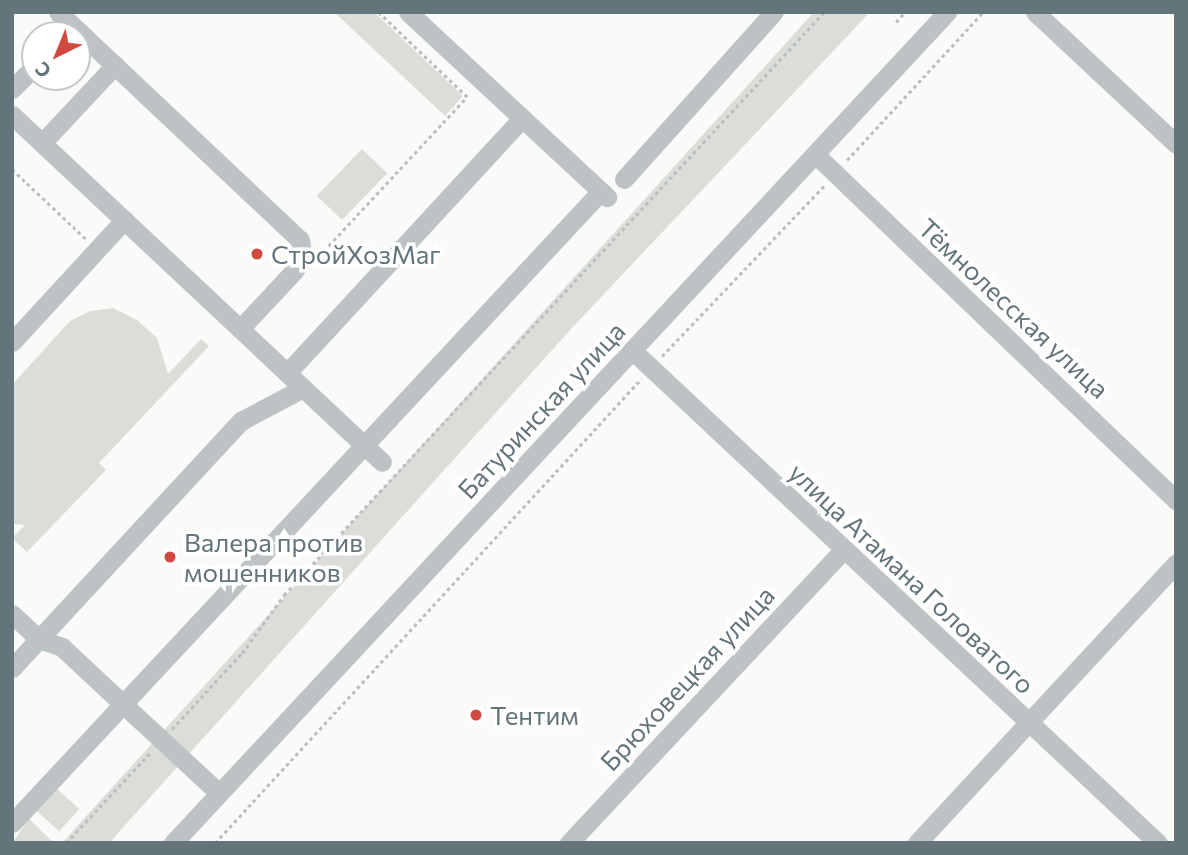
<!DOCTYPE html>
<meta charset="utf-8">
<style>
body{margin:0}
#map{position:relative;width:1188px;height:855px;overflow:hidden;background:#fafaf8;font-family:Commissioner,sans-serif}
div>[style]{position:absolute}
.green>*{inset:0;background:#dbded8;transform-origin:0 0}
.path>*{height:2.5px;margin-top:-1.25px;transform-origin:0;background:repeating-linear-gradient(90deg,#babec0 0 3.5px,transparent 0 7px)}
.minor>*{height:19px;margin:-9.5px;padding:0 9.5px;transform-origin:9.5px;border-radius:9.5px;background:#bdc3c5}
.dots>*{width:19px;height:19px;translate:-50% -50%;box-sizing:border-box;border:4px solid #fff;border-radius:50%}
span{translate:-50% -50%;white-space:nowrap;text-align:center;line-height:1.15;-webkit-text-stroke:7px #fff;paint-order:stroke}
.poi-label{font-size:26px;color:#63747a}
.left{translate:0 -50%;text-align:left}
.street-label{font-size:26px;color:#63747a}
.frame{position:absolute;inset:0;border:14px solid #63747a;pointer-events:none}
.north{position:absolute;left:21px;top:21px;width:70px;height:70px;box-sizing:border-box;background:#fff;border:2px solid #c1c7ca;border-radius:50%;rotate:223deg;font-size:19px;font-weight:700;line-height:28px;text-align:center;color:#63747a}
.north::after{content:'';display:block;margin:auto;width:24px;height:32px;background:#d14a41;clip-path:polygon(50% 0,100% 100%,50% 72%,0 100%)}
</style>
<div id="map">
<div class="green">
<i style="clip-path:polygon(334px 12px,374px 12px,463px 96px,445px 116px)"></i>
<i style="clip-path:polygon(814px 12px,870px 12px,571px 329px,109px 843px,62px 843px)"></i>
<i style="left:362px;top:149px;width:35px;height:65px;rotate:44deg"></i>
<i style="clip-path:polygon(113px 308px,137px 320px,157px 338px,168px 374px,201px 339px,209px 346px,99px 463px,106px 470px,27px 552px,12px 538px,25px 525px,12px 524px,12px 385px,70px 321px,90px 311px)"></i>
<i style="left:57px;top:789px;width:30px;height:30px;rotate:42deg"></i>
<i style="clip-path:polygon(29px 819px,54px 843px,12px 843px)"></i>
</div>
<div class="path">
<i style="left:896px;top:22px;width:13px;rotate:-48deg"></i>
<i style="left:847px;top:160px;width:201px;rotate:-47.4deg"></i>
<i style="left:12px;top:169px;width:102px;rotate:43.4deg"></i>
<i style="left:319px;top:256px;width:217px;rotate:-47.1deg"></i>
<i style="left:467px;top:97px;width:123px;rotate:-136.3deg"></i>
<i style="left:662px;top:356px;width:235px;rotate:-46.4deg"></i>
<i style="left:172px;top:729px;width:103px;rotate:-47.4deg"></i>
<i style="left:242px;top:653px;width:72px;rotate:-54.1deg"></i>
<i style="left:284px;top:595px;width:795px;rotate:-47.19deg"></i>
<i style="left:66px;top:843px;width:125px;rotate:-47deg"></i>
<i style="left:215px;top:843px;width:630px;rotate:-47.44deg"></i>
</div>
<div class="minor">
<i style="left:58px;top:12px;width:332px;rotate:43.3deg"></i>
<i style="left:300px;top:240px;width:18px;rotate:81deg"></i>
<i style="left:303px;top:258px;width:16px;rotate:125deg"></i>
<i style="left:294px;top:271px;width:79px;rotate:133deg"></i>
<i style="left:408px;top:12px;width:272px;rotate:42.9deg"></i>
<i style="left:1035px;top:12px;width:193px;rotate:43.1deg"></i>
<i style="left:12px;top:89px;width:33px;rotate:-45deg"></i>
<i style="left:12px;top:115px;width:507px;rotate:43.16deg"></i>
<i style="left:42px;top:143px;width:107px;rotate:-46.9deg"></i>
<i style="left:816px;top:155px;width:499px;rotate:43.8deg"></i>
<i style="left:624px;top:179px;width:224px;rotate:-48.1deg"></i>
<i style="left:12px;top:342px;width:166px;rotate:-47.4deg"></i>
<i style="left:632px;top:350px;width:721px;rotate:43.15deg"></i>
<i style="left:287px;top:373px;width:347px;rotate:-47.3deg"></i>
<i style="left:12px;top:614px;width:37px;rotate:43deg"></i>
<i style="left:39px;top:639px;width:24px;rotate:19deg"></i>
<i style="left:62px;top:647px;width:83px;rotate:43.1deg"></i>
<i style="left:123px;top:704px;width:163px;rotate:133deg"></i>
<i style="left:12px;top:668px;width:337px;rotate:-47.2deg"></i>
<i style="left:241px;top:421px;width:70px;rotate:-28deg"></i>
<i style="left:219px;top:793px;width:131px;rotate:-137.2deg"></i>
<i style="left:123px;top:704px;width:701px;rotate:-47.02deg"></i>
<i style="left:173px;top:843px;width:1136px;rotate:-47.03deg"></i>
<i style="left:569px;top:843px;width:401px;rotate:-46.9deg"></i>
<i style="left:917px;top:843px;width:381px;rotate:-47.2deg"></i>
</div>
<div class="dots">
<i style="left:257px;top:254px;background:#d14a41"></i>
<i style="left:170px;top:557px;background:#d14a41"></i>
<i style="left:476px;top:715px;background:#d14a41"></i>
</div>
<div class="poi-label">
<span class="left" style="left:271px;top:254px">СтройХозМаг</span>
<span class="left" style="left:184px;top:557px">Валера против<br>мошенников</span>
<span class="left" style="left:490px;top:715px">Тентим</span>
</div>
<div class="street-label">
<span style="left:1014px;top:308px;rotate:43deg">Тёмнолесская улица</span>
<span style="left:541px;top:410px;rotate:-47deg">Батуринская улица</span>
<span style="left:912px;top:578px;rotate:43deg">улица Атамана Головатого</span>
<span style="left:687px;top:678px;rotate:-47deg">Брюховецкая улица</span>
</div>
<div class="frame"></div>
<div class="north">С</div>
</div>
